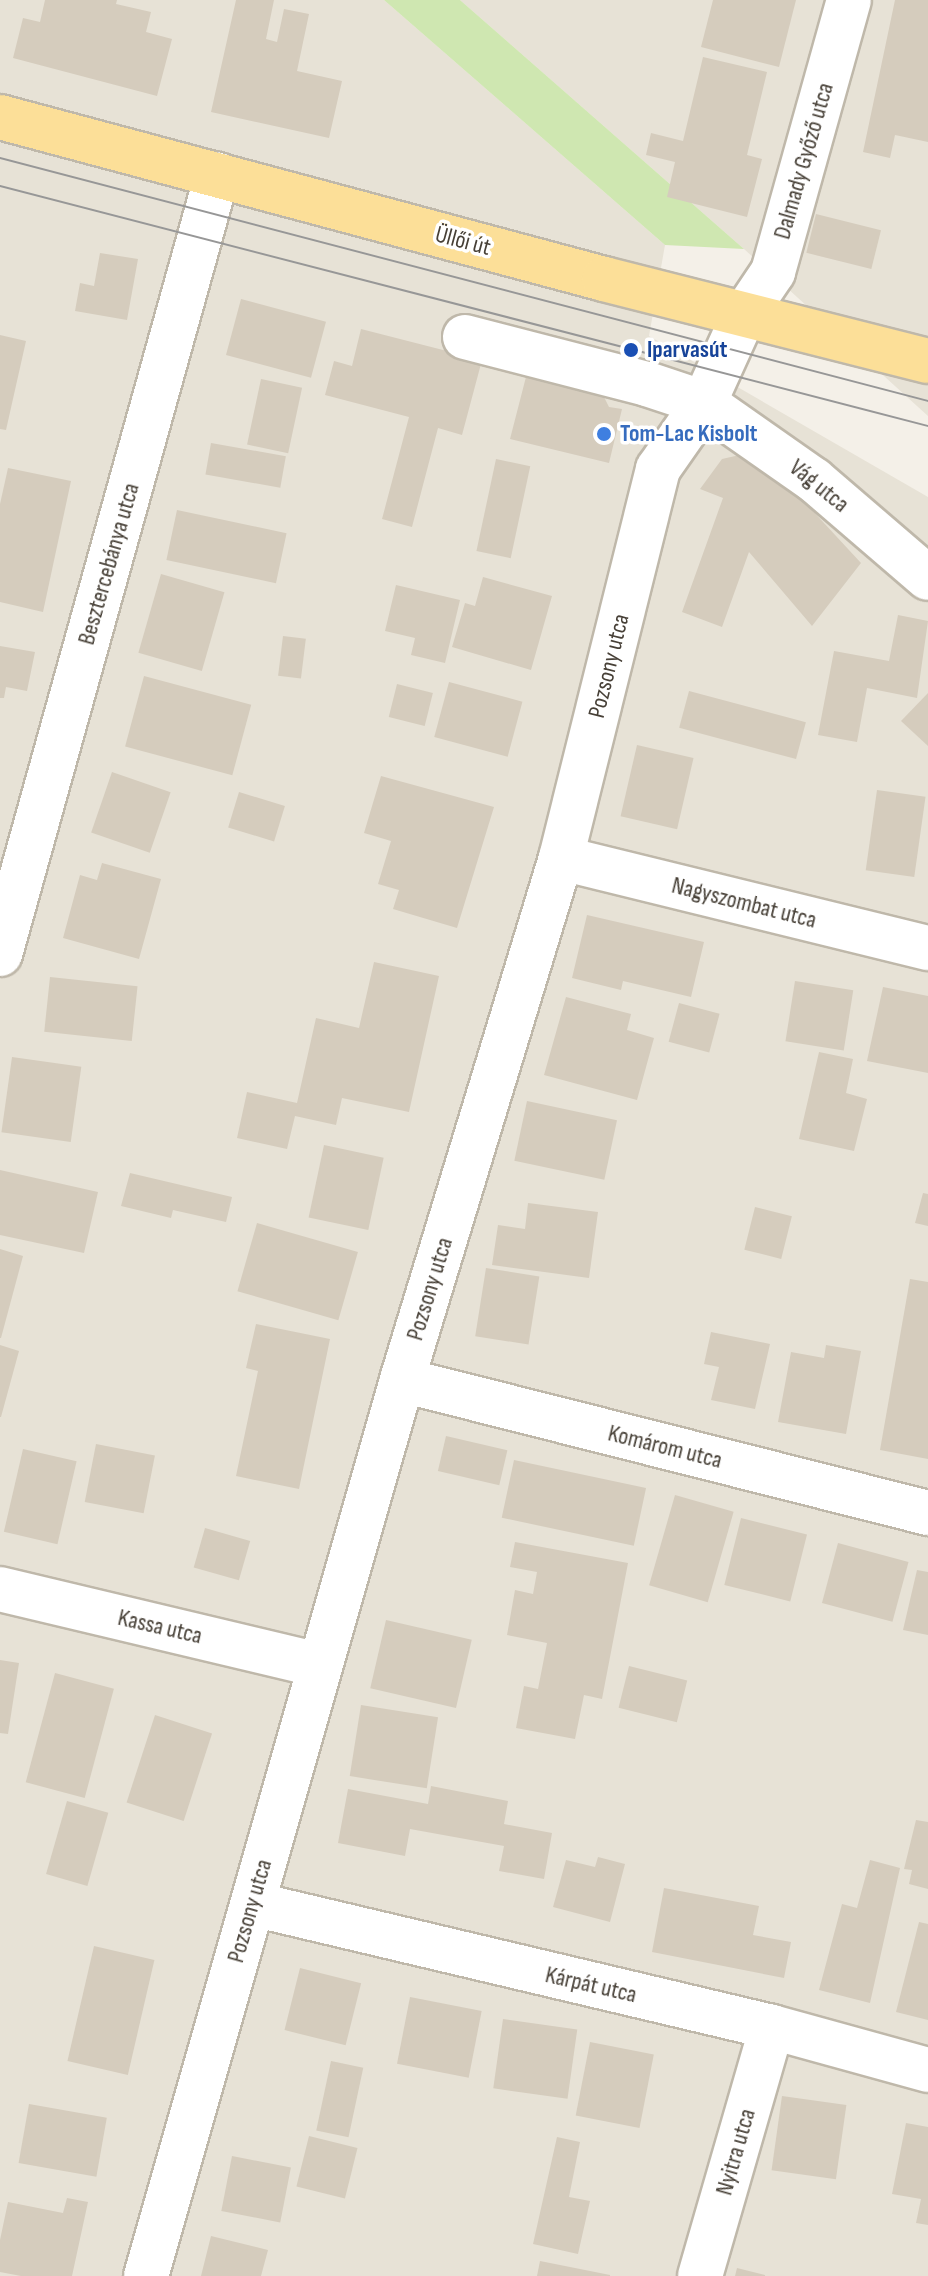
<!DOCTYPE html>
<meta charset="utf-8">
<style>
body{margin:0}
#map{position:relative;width:928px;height:2276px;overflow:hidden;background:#f4f0e8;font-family:"Sofia Sans Condensed",sans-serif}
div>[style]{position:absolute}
.residential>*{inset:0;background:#e7e2d6}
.green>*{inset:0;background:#cfe7b1}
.building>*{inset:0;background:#d5ccbd;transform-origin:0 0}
.roads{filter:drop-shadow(2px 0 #bfb8aa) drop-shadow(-2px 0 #bfb8aa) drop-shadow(0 2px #bfb8aa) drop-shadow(0 -2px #bfb8aa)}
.minor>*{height:44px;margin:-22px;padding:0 22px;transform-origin:22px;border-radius:22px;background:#fff}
.major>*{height:44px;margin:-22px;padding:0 22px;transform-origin:22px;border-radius:22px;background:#fcdf98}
.tram>*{height:2px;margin:-1px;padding:0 1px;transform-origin:1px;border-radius:1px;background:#979797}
.dots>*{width:22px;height:22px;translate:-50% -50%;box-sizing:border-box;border:4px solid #fff;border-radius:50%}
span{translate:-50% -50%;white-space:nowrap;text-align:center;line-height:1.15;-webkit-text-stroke:7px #fff;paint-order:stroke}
.street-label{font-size:24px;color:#474037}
.transit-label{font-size:24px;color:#164399;font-weight:700}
.left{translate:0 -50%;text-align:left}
.shop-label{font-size:24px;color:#366cbe;font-weight:700}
</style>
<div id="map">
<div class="residential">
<i style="clip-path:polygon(0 0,384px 0,665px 245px,649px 336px,928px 497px,928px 2276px,0 2276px)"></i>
<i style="clip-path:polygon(460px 0,928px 0,928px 416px,744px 249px)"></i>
</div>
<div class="green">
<i style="clip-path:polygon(384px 0,460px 0,744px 249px,665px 245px)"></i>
</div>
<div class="building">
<i style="clip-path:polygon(45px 0,117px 0,116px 4px,151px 12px,146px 32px,172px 39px,157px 96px,13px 58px,23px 18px,40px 22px)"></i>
<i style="clip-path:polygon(236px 0,274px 0,266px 39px,277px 42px,284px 9px,309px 14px,297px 71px,342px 81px,329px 138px,211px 112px)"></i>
<i style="clip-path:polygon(713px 0,796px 0,779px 67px,701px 47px)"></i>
<i style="clip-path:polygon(895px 0,928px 0,928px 142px,895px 135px,890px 158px,863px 152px)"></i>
<i style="clip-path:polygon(703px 57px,767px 72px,747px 155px,762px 159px,747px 217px,667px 197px,675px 162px,646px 155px,651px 133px,683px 141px)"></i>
<i style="left:816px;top:214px;width:67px;height:40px;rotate:14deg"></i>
<i style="clip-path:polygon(100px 253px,138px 259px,127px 320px,75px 311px,80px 283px,94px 286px)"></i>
<i style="left:241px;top:299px;width:88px;height:58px;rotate:15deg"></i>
<i style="clip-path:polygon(361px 329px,482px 360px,462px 435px,438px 428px,412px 527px,382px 519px,409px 417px,325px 395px,334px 361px,352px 366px)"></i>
<i style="clip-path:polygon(0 335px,26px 341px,6px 430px,0 429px)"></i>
<i style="clip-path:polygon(527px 373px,601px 391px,609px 407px,622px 409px,609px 463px,510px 439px)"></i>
<i style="left:261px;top:379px;width:42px;height:67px;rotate:12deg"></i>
<i style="left:211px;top:443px;width:76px;height:32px;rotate:10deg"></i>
<i style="clip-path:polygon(753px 452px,774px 469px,861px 563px,812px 626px,749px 552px,722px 627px,682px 612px,723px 498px,700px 489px,722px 459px)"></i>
<i style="left:496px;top:459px;width:35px;height:94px;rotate:12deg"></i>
<i style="clip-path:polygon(8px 468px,71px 481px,43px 612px,0 602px,0 504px)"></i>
<i style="left:177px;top:510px;width:112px;height:51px;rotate:12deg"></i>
<i style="left:161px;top:574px;width:66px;height:82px;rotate:16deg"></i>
<i style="clip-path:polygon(483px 577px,552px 596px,531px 670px,452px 647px,465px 603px,475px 606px)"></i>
<i style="clip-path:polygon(396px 585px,460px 600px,445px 663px,411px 655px,415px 638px,385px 631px)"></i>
<i style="clip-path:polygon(898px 615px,928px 621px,917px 698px,867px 688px,857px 742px,818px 735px,834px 651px,889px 661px)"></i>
<i style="left:283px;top:636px;width:23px;height:40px;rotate:7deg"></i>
<i style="clip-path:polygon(0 646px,35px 652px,27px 691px,6px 687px,4px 698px,0 698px)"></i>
<i style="left:144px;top:676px;width:111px;height:73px;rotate:15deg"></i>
<i style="left:449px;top:682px;width:76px;height:57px;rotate:15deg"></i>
<i style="left:397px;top:684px;width:37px;height:34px;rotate:14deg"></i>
<i style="left:689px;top:691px;width:121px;height:38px;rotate:15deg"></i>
<i style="clip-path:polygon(928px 693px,928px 746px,901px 721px)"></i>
<i style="left:637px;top:745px;width:58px;height:73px;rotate:13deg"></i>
<i style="left:112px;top:772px;width:62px;height:64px;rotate:19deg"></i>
<i style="clip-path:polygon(381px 776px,494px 807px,457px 928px,393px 909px,399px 890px,378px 884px,391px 841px,364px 833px)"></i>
<i style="left:877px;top:790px;width:49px;height:81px;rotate:8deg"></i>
<i style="left:239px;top:792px;width:48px;height:37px;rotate:17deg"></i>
<i style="clip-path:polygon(102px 863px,161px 879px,139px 959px,63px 938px,80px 875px,97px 880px)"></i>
<i style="clip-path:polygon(587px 915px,704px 942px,691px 997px,623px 981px,621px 990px,572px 978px)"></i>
<i style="clip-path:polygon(374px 962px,439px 976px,409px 1112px,342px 1098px,336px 1125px,295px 1116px,287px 1149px,237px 1138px,247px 1092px,297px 1103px,316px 1018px,359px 1028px)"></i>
<i style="left:50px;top:977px;width:88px;height:55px;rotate:6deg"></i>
<i style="left:795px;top:981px;width:59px;height:61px;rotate:9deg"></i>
<i style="clip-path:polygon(883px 987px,928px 996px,928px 1073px,867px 1061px)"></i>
<i style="clip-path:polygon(566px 997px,631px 1014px,627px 1030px,654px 1038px,637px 1100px,544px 1075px)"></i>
<i style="left:679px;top:1003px;width:42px;height:40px;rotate:15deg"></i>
<i style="clip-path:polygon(819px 1052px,853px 1059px,846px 1093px,867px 1099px,854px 1151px,799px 1139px)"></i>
<i style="left:12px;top:1057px;width:70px;height:76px;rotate:8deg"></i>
<i style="left:527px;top:1101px;width:92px;height:61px;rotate:12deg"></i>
<i style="left:324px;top:1145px;width:61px;height:74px;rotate:12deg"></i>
<i style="clip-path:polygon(0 1170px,98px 1192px,84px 1253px,0 1235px)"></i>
<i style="clip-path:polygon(130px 1173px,232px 1197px,226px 1222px,173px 1210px,171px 1218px,121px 1206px)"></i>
<i style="clip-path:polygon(923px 1193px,928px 1194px,928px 1226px,915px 1223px)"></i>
<i style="clip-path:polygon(528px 1203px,598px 1212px,589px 1278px,492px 1265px,498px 1225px,525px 1229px)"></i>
<i style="left:755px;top:1207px;width:38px;height:44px;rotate:14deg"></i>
<i style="left:257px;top:1223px;width:105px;height:71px;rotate:16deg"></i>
<i style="clip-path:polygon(0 1249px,23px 1256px,1px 1338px,0 1338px)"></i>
<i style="left:486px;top:1268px;width:54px;height:69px;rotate:9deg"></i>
<i style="clip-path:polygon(910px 1279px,928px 1282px,928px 1459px,880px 1450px)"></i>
<i style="clip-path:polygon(256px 1324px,330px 1339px,299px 1489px,236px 1476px,258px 1371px,246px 1368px)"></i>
<i style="clip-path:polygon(711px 1332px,770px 1344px,755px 1409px,711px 1400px,719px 1367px,704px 1364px)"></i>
<i style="clip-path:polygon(0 1345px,19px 1351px,1px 1417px,0 1417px)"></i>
<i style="clip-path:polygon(826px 1345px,861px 1351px,846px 1434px,778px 1422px,791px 1352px,824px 1358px)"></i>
<i style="left:446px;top:1436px;width:63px;height:36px;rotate:13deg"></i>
<i style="left:96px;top:1444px;width:60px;height:59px;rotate:11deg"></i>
<i style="left:23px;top:1449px;width:55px;height:85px;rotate:13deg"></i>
<i style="left:514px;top:1460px;width:135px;height:59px;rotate:12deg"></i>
<i style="left:675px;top:1495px;width:61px;height:94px;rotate:16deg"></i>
<i style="left:741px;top:1518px;width:68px;height:69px;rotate:14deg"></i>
<i style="left:205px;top:1528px;width:47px;height:41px;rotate:16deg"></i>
<i style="clip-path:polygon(515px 1542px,628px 1563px,602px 1699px,584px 1695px,575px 1739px,516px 1728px,524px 1686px,538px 1689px,547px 1643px,507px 1635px,515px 1590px,533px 1594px,537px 1572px,510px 1567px)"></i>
<i style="left:838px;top:1543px;width:73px;height:62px;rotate:15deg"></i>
<i style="clip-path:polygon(917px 1570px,928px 1572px,928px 1635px,903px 1630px)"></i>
<i style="left:386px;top:1620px;width:88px;height:70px;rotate:13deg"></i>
<i style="clip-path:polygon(0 1660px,19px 1663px,8px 1734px,0 1733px)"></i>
<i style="left:629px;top:1666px;width:60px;height:43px;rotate:14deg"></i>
<i style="left:55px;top:1673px;width:61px;height:113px;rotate:15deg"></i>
<i style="left:361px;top:1705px;width:78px;height:72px;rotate:9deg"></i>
<i style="left:155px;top:1715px;width:60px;height:92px;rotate:18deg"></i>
<i style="clip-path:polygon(431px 1786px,508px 1801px,504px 1824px,552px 1833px,544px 1879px,499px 1871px,504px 1846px,410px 1829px,405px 1856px,338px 1843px,348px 1789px,428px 1804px)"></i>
<i style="left:67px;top:1801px;width:43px;height:76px;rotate:16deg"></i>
<i style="clip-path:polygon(916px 1820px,928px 1822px,928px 1889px,909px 1884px,912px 1870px,904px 1869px)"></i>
<i style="clip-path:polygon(598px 1857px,625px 1864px,610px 1922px,553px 1907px,566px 1860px,595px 1867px)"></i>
<i style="clip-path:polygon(870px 1860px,900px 1868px,870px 2003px,819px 1990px,842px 1904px,857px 1908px)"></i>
<i style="clip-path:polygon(664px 1888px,759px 1906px,753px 1935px,791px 1942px,784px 1978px,652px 1952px)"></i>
<i style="clip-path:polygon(919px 1922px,928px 1924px,928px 2020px,896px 2012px)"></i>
<i style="left:94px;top:1946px;width:62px;height:118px;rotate:13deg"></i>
<i style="left:300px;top:1968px;width:63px;height:64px;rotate:14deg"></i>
<i style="left:410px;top:1997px;width:73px;height:68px;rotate:11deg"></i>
<i style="left:503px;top:2019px;width:75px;height:70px;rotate:8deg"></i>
<i style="left:590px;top:2042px;width:65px;height:75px;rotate:11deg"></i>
<i style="left:331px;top:2061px;width:33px;height:71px;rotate:12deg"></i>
<i style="left:782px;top:2096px;width:65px;height:75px;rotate:8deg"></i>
<i style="left:29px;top:2104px;width:79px;height:60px;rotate:10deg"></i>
<i style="clip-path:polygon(906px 2123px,928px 2127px,928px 2225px,916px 2223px,921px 2199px,892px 2194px)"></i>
<i style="left:309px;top:2136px;width:50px;height:52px;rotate:14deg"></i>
<i style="clip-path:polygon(557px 2137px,580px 2142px,569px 2197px,590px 2201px,578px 2254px,533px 2244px)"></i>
<i style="left:232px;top:2156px;width:60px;height:56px;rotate:11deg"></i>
<i style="clip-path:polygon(67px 2198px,88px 2202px,72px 2276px,21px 2276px,0 2272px,0 2240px,8px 2202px,63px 2213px)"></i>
<i style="clip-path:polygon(211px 2236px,268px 2250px,261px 2276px,201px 2276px)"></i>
<i style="clip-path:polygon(540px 2261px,610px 2275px,610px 2276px,537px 2276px)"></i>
<i style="clip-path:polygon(737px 2268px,765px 2275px,765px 2276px,735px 2276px)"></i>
</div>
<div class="roads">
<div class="minor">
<i style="left:465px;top:337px;width:188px;rotate:14.5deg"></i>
<i style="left:647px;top:384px;width:60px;rotate:18.4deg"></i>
<i style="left:704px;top:403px;width:134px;rotate:35deg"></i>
<i style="left:814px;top:480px;width:150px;rotate:40.7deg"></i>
<i style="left:561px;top:858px;width:378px;rotate:13.8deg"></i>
<i style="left:0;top:954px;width:809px;rotate:-74.43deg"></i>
<i style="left:402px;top:1380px;width:543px;rotate:14.19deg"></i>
<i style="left:0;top:1589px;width:328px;rotate:13.4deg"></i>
<i style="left:253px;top:1904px;width:533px;rotate:13.33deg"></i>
<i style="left:772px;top:2027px;width:162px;rotate:15.4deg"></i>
<i style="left:146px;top:2276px;width:932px;rotate:-74.05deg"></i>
<i style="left:402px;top:1380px;width:546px;rotate:-73.06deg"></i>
<i style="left:561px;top:858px;width:401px;rotate:-76deg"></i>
<i style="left:658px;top:469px;width:80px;rotate:-55.1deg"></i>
<i style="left:704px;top:403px;width:97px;rotate:-65.6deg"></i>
<i style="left:744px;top:315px;width:52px;rotate:-56deg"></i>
<i style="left:773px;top:272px;width:282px;rotate:-74.4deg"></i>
<i style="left:700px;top:2276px;width:259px;rotate:-73.9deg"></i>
</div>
<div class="major">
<i style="left:0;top:117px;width:625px;rotate:15.01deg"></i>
<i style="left:604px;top:279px;width:334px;rotate:14.2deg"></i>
</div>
</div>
<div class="tram">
<i style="left:0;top:158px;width:959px;rotate:14.67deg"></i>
<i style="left:0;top:186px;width:959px;rotate:14.5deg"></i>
</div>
<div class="dots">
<i style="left:631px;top:350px;background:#1a4fb4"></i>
<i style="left:604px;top:434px;background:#3f7fe0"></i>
</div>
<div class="street-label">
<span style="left:804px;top:161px;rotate:-74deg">Dalmady Győző utca</span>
<span style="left:463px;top:241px;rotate:15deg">Üllői út</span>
<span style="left:819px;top:486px;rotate:39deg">Vág utca</span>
<span style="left:109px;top:564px;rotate:-74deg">Besztercebánya utca</span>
<span style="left:609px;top:666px;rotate:-76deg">Pozsony utca</span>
<span style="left:744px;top:903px;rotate:14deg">Nagyszombat utca</span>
<span style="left:430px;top:1289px;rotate:-73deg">Pozsony utca</span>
<span style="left:665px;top:1447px;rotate:14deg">Komárom utca</span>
<span style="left:160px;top:1627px;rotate:13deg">Kassa utca</span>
<span style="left:250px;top:1911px;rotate:-74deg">Pozsony utca</span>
<span style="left:591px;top:1985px;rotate:13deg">Kárpát utca</span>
<span style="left:736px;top:2152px;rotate:-74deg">Nyitra utca</span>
</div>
<div class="transit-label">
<span class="left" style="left:647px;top:350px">Iparvasút</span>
</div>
<div class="shop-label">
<span class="left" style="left:620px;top:434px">Tom-Lac Kisbolt</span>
</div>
</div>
